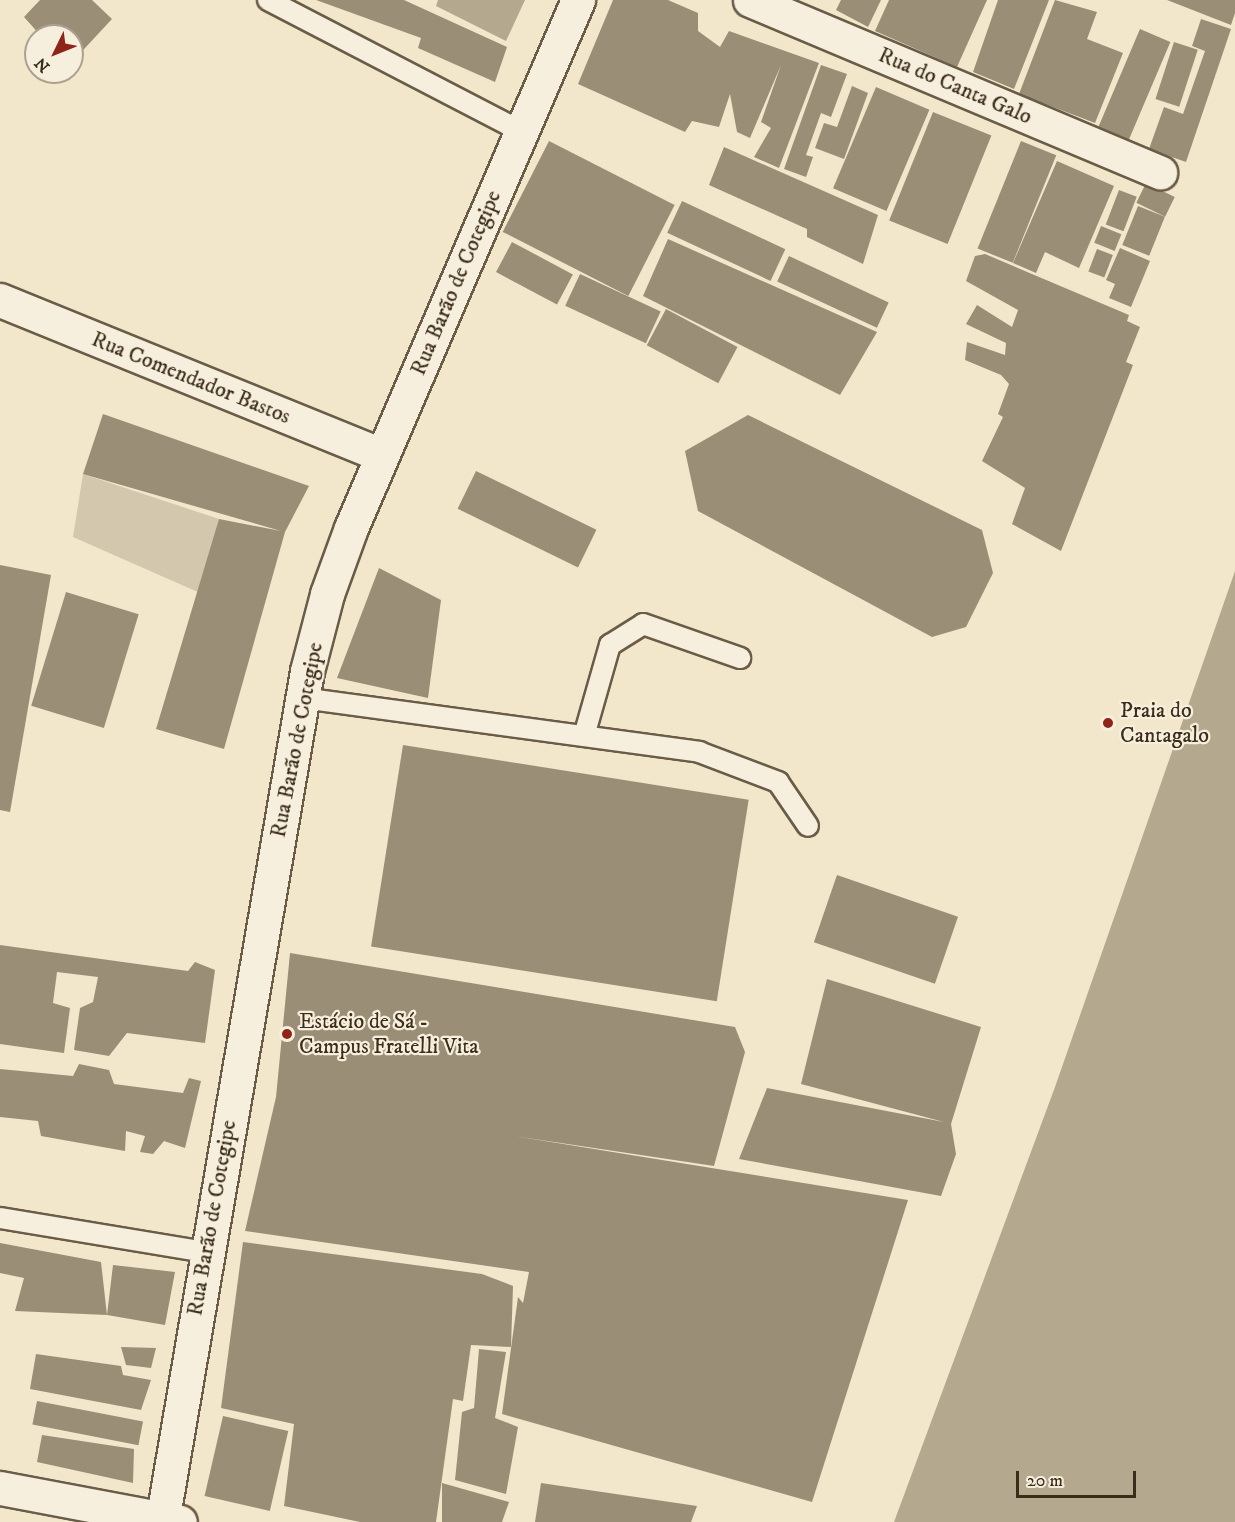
<!DOCTYPE html>
<meta charset="utf-8">
<style>
body{margin:0}
#map{position:relative;width:1235px;height:1522px;overflow:hidden;background:#f2e7cb;font-family:"IM FELL DW Pica",serif}
div>[style]{position:absolute}
.green>*{inset:0;background:#d3c7ad}
.water>*{inset:0;background:#b4a88f}
.building>*{inset:0;background:#9b8e77;transform-origin:0 0}
.roads{filter:drop-shadow(2px 0 #6a5c47) drop-shadow(-2px 0 #6a5c47) drop-shadow(0 2px #6a5c47) drop-shadow(0 -2px #6a5c47)}
.service>*{height:20px;margin:-10px;padding:0 10px;transform-origin:10px;border-radius:10px;background:#f7efdd}
.minor>*{height:33px;margin:-16.5px;padding:0 16.5px;transform-origin:16.5px;border-radius:16.5px;background:#f7efdd}
.tertiary>*{height:33px;margin:-16.5px;padding:0 16.5px;transform-origin:16.5px;border-radius:16.5px;background:#f7efdd}
.dots>*{width:16px;height:16px;translate:-50% -50%;box-sizing:border-box;border:3px solid #f7efdd;border-radius:50%}
span{translate:-50% -50%;white-space:nowrap;text-align:center;line-height:1.15;-webkit-text-stroke:4.5px #f7efdd;paint-order:stroke}
.street-label{font-size:22px;color:#3c2d1b}
.poi-label{font-size:22px;color:#3c2d1b}
.left{translate:0 -50%;text-align:left}
.north{position:absolute;left:24px;top:24px;width:60px;height:60px;box-sizing:border-box;background:#f7efdd;border:2px solid #aca18f;border-radius:50%;rotate:227deg;font-size:16px;font-weight:700;line-height:24px;text-align:center;color:#3c2d1b}
.north::after{content:'';display:block;margin:auto;width:21px;height:27px;background:#8f2418;clip-path:polygon(50% 0,100% 100%,50% 72%,0 100%)}
.scale{position:absolute;left:1016px;top:1471px;width:120px;height:27px;box-sizing:border-box;border:3px solid #3c2d1b;border-top:0;padding-left:8px;font-size:18px;line-height:21px;white-space:nowrap;color:#3c2d1b;-webkit-text-stroke:4px #f7efdd;paint-order:stroke}
</style>
<div id="map">
<div class="green">
<i style="clip-path:polygon(83px 474px,219px 519px,200px 593px,73px 537px)"></i>
</div>
<div class="water">
<i style="clip-path:polygon(438px 0,525px 0,506px 41px,436px 6px)"></i>
<i style="clip-path:polygon(1235px 571px,1235px 1522px,894px 1522px,1055px 1087px)"></i>
</div>
<div class="building">
<i style="clip-path:polygon(40px 0,92px 0,112px 19px,72px 62px,72px 36px,41px 36px,24px 17px)"></i>
<i style="clip-path:polygon(316px 0,404px 0,507px 47px,495px 82px,418px 48px,421px 38px)"></i>
<i style="clip-path:polygon(613px 0,668px 0,698px 13px,698px 31px,720px 47px,729px 31px,819px 63px,779px 168px,754px 157px,771px 128px,761px 122px,781px 65px,750px 138px,737px 132px,730px 94px,719px 127px,692px 121px,685px 132px,578px 84px)"></i>
<i style="clip-path:polygon(841px 0,881px 0,868px 27px,836px 10px)"></i>
<i style="clip-path:polygon(889px 0,987px 0,957px 67px,875px 31px)"></i>
<i style="clip-path:polygon(998px 0,1049px 0,1014px 89px,973px 72px)"></i>
<i style="clip-path:polygon(1055px 0,1097px 12px,1087px 39px,1123px 53px,1095px 123px,1019px 94px)"></i>
<i style="clip-path:polygon(1167px 0,1235px 0,1235px 13px,1231px 25px)"></i>
<i style="clip-path:polygon(1201px 19px,1231px 29px,1186px 162px,1149px 149px,1164px 107px,1183px 114px,1205px 51px,1192px 46px)"></i>
<i style="left:1140px;top:29px;width:33px;height:106px;rotate:23deg"></i>
<i style="left:1174px;top:42px;width:25px;height:60px;rotate:18deg"></i>
<i style="clip-path:polygon(821px 65px,847px 74px,831px 117px,821px 113px,806px 155px,813px 157px,806px 177px,784px 169px)"></i>
<i style="clip-path:polygon(852px 86px,868px 93px,844px 159px,815px 148px,824px 123px,837px 127px)"></i>
<i style="left:876px;top:87px;width:58px;height:110px;rotate:23deg"></i>
<i style="left:933px;top:112px;width:63px;height:117px;rotate:22deg"></i>
<i style="left:549px;top:141px;width:141px;height:102px;rotate:27deg"></i>
<i style="left:1021px;top:141px;width:38px;height:116px;rotate:22deg"></i>
<i style="clip-path:polygon(724px 147px,878px 215px,863px 264px,807px 237px,807px 229px,709px 185px)"></i>
<i style="clip-path:polygon(1057px 161px,1114px 186px,1079px 268px,1045px 252px,1036px 273px,1013px 263px)"></i>
<i style="left:1146px;top:183px;width:32px;height:22px;rotate:26deg"></i>
<i style="left:1119px;top:190px;width:19px;height:37px;rotate:21deg"></i>
<i style="left:682px;top:201px;width:114px;height:35px;rotate:25deg"></i>
<i style="left:1138px;top:206px;width:29px;height:42px;rotate:22deg"></i>
<i style="left:1101px;top:226px;width:22px;height:18px;rotate:22deg"></i>
<i style="clip-path:polygon(668px 239px,877px 332px,840px 395px,643px 296px)"></i>
<i style="left:512px;top:242px;width:69px;height:34px;rotate:28deg"></i>
<i style="clip-path:polygon(1120px 248px,1150px 261px,1131px 307px,1109px 298px,1115px 284px,1106px 280px)"></i>
<i style="left:1097px;top:249px;width:17px;height:24px;rotate:21deg"></i>
<i style="clip-path:polygon(985px 254px,1129px 315px,1127px 321px,1140px 327px,1126px 362px,1133px 365px,1061px 551px,1012px 524px,1025px 488px,982px 461px,1003px 417px,998px 414px,1009px 384px,1001px 375px,965px 360px,967px 342px,1005px 355px,1006px 343px,966px 324px,977px 305px,1012px 327px,1018px 310px,966px 281px,975px 256px)"></i>
<i style="left:789px;top:256px;width:110px;height:28px;rotate:25deg"></i>
<i style="left:580px;top:274px;width:89px;height:35px;rotate:25deg"></i>
<i style="left:666px;top:309px;width:81px;height:41px;rotate:28deg"></i>
<i style="clip-path:polygon(103px 414px,309px 486px,285px 532px,224px 749px,156px 729px,219px 519px,281px 531px,83px 474px)"></i>
<i style="clip-path:polygon(748px 415px,982px 530px,993px 573px,966px 627px,932px 637px,698px 511px,685px 451px)"></i>
<i style="left:476px;top:471px;width:134px;height:42px;rotate:26deg"></i>
<i style="clip-path:polygon(0 565px,51px 575px,10px 812px,0 810px)"></i>
<i style="clip-path:polygon(379px 568px,441px 600px,428px 698px,337px 678px)"></i>
<i style="left:66px;top:592px;width:76px;height:119px;rotate:17deg"></i>
<i style="left:403px;top:745px;width:350px;height:204px;rotate:9deg"></i>
<i style="left:837px;top:875px;width:128px;height:71px;rotate:19deg"></i>
<i style="clip-path:polygon(0 945px,188px 971px,195px 962px,215px 970px,205px 1043px,127px 1033px,109px 1056px,74px 1050px,80px 1008px,93px 1002px,98px 977px,57px 972px,53px 1003px,70px 1008px,64px 1053px,0 1044px)"></i>
<i style="clip-path:polygon(290px 953px,735px 1027px,745px 1052px,714px 1166px,514px 1136px,908px 1200px,812px 1502px,502px 1414px,518px 1297px,523px 1303px,529px 1272px,245px 1231px,276px 1097px)"></i>
<i style="clip-path:polygon(827px 979px,981px 1027px,951px 1124px,956px 1154px,941px 1196px,739px 1159px,767px 1088px,944px 1122px,801px 1084px)"></i>
<i style="clip-path:polygon(79px 1064px,109px 1070px,114px 1084px,183px 1093px,189px 1078px,201px 1081px,185px 1148px,164px 1141px,153px 1154px,140px 1152px,145px 1136px,126px 1131px,125px 1151px,41px 1136px,38px 1121px,0 1117px,0 1069px,73px 1076px)"></i>
<i style="clip-path:polygon(243px 1242px,482px 1274px,513px 1286px,511px 1347px,471px 1345px,463px 1401px,453px 1399px,436px 1522px,360px 1522px,284px 1506px,294px 1424px,221px 1408px)"></i>
<i style="clip-path:polygon(0 1243px,101px 1262px,107px 1315px,113px 1265px,175px 1272px,165px 1325px,107px 1315px,15px 1311px,24px 1278px,0 1273px)"></i>
<i style="clip-path:polygon(121px 1347px,156px 1348px,151px 1368px,126px 1365px)"></i>
<i style="clip-path:polygon(479px 1349px,506px 1352px,495px 1418px,518px 1427px,506px 1494px,455px 1480px,462px 1412px,474px 1408px)"></i>
<i style="clip-path:polygon(36px 1354px,121px 1366px,123px 1375px,151px 1380px,141px 1410px,30px 1389px)"></i>
<i style="left:37px;top:1401px;width:108px;height:24px;rotate:11deg"></i>
<i style="left:223px;top:1416px;width:67px;height:82px;rotate:13deg"></i>
<i style="clip-path:polygon(42px 1435px,134px 1449px,133px 1483px,37px 1462px)"></i>
<i style="clip-path:polygon(442px 1483px,509px 1502px,502px 1522px,442px 1522px)"></i>
<i style="clip-path:polygon(541px 1483px,697px 1506px,691px 1522px,535px 1522px)"></i>
</div>
<div class="roads">
<div class="service">
<i style="left:268px;top:0;width:285px;rotate:27.4deg"></i>
<i style="left:302px;top:698px;width:401px;rotate:7.7deg"></i>
<i style="left:699px;top:752px;width:85px;rotate:20.8deg"></i>
<i style="left:778px;top:782px;width:53px;rotate:55.7deg"></i>
<i style="left:584px;top:736px;width:95px;rotate:-74.1deg"></i>
<i style="left:610px;top:645px;width:39px;rotate:-32deg"></i>
<i style="left:643px;top:624px;width:103px;rotate:19.3deg"></i>
<i style="left:0;top:1218px;width:208px;rotate:9.4deg"></i>
</div>
<div class="minor">
<i style="left:750px;top:0;width:445px;rotate:22.8deg"></i>
<i style="left:0;top:300px;width:412px;rotate:22.1deg"></i>
<i style="left:0;top:1488px;width:183px;rotate:10.7deg"></i>
</div>
<div class="tertiary">
<i style="left:162px;top:1522px;width:863px;rotate:-80.33deg"></i>
<i style="left:307px;top:671px;width:80px;rotate:-75.4deg"></i>
<i style="left:327px;top:594px;width:70px;rotate:-70deg"></i>
<i style="left:351px;top:528px;width:575px;rotate:-66.74deg"></i>
</div>
</div>
<div class="dots">
<i style="left:1108px;top:723px;background:#8f2418"></i>
<i style="left:287px;top:1034px;background:#8f2418"></i>
</div>
<div class="street-label">
<span style="left:955px;top:86px;rotate:23deg">Rua do Canta Galo</span>
<span style="left:456px;top:283px;rotate:-67deg">Rua Barão de Cotegipe</span>
<span style="left:191px;top:378px;rotate:22deg">Rua Comendador Bastos</span>
<span style="left:297px;top:740px;rotate:-79deg">Rua Barão de Cotegipe</span>
<span style="left:212px;top:1218px;rotate:-80deg">Rua Barão de Cotegipe</span>
</div>
<div class="poi-label">
<span class="left" style="left:1120px;top:723px">Praia do<br>Cantagalo</span>
<span class="left" style="left:299px;top:1034px">Estácio de Sá -<br>Campus Fratelli Vita</span>
</div>
<div class="north">N</div>
<div class="scale">20 m</div>
</div>
